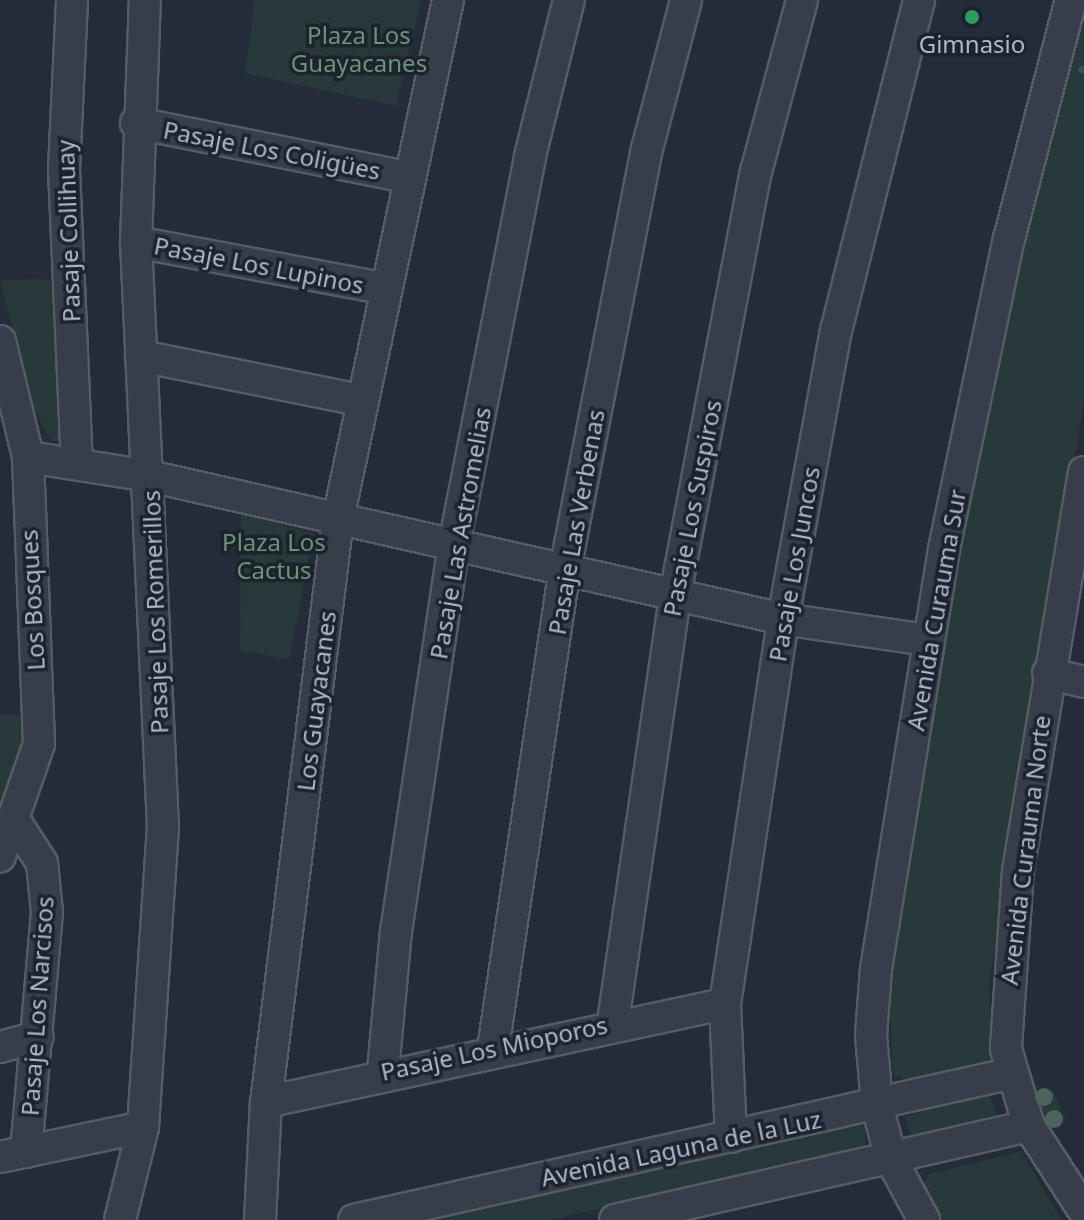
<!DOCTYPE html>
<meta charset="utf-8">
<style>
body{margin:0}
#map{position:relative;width:1084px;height:1220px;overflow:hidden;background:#242c39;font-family:"Noto Sans",sans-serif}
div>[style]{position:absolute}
.green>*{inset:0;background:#27393b;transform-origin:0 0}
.stream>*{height:7px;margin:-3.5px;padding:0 3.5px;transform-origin:3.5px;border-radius:3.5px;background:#3a4a60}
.roads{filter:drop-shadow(2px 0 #555c67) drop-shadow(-2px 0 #555c67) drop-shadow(0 2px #555c67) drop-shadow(0 -2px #555c67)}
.minor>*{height:30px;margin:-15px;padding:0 15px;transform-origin:15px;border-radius:15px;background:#373e49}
.trees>*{width:18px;height:18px;margin:-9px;border-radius:50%;background:#4b655a}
.dots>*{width:22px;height:22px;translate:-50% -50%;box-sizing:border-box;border:4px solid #1c232e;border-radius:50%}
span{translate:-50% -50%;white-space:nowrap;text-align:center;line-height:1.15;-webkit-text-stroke:7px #1c232e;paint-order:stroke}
.park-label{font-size:24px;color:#6b9475}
.poi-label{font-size:24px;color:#b2b9c5}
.street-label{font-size:24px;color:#b2b9c5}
</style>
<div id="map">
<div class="green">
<i style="clip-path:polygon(255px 0,421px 0,396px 106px,245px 73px)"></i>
<i style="clip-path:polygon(1084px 6px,1084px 401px,989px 985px,993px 1054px,984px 1064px,907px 1079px,892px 1075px,890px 984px,957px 554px,1028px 217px)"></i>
<i style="clip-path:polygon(61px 279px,66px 440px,51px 441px,34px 409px,0 280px)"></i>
<i style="clip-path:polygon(241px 512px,314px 534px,289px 659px,240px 651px)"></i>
<i style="clip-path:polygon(0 715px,25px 715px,18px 762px,0 810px)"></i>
<i style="left:1052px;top:1088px;width:36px;height:22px;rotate:67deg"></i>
<i style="left:989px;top:1091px;width:28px;height:88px;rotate:73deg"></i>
<i style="clip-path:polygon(856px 1121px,865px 1125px,866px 1150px,548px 1220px,410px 1220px)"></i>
<i style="clip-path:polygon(1021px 1151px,1061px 1220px,941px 1220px,921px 1189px,929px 1174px)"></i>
</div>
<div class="stream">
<i style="left:1081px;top:69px;width:3px;rotate:18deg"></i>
</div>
<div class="roads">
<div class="minor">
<i style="left:72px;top:0;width:169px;rotate:92.7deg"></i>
<i style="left:64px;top:169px;width:293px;rotate:87.5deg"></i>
<i style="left:136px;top:123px;width:276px;rotate:11.3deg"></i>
<i style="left:136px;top:242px;width:250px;rotate:10.6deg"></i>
<i style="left:0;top:341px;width:119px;rotate:76.4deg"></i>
<i style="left:28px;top:457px;width:287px;rotate:87.8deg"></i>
<i style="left:39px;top:744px;width:119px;rotate:109.2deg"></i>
<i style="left:141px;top:356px;width:223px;rotate:11.4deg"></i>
<i style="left:28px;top:457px;width:122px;rotate:8.9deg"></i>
<i style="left:149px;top:476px;width:650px;rotate:12.71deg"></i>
<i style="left:783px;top:619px;width:146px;rotate:8.3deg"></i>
<i style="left:1084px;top:472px;width:404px;rotate:99.4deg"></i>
<i style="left:1018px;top:871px;width:178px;rotate:93.9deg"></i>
<i style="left:1006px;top:1049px;width:80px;rotate:73.4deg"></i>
<i style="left:1029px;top:1126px;width:101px;rotate:57.1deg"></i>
<i style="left:1048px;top:673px;width:37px;rotate:14deg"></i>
<i style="left:15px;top:821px;width:50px;rotate:57.3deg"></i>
<i style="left:42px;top:863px;width:49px;rotate:84.2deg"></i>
<i style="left:47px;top:912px;width:241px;rotate:95deg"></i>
<i style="left:613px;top:1022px;width:431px;rotate:-81.7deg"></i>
<i style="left:675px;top:595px;width:431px;rotate:-79.2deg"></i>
<i style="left:756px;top:172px;width:178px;rotate:-75deg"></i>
<i style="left:0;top:1047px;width:39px;rotate:-15deg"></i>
<i style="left:493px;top:1049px;width:484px;rotate:-81.5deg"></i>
<i style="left:565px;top:570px;width:429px;rotate:-79deg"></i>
<i style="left:647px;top:149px;width:154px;rotate:-75.3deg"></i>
<i style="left:383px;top:1071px;width:140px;rotate:-84.7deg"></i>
<i style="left:396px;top:932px;width:391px;rotate:-81.5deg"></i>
<i style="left:454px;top:545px;width:396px;rotate:-78.9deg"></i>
<i style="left:530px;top:156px;width:161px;rotate:-76deg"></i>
<i style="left:266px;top:1102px;width:469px;rotate:-12.1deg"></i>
<i style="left:731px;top:1137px;width:133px;rotate:-92.6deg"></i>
<i style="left:725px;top:1004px;width:389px;rotate:-81.4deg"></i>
<i style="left:783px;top:619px;width:293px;rotate:-79.6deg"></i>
<i style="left:836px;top:331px;width:341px;rotate:-75.9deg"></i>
<i style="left:0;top:1157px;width:146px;rotate:-11.8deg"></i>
<i style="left:120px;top:1220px;width:96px;rotate:-76.1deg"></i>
<i style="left:143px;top:1127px;width:301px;rotate:-86.2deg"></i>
<i style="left:163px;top:827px;width:586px;rotate:-92.64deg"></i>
<i style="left:136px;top:242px;width:242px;rotate:-87.9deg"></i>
<i style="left:260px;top:1220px;width:118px;rotate:-87.1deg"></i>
<i style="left:266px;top:1102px;width:587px;rotate:-82.96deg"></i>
<i style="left:338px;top:519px;width:531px;rotate:-78.03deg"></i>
<i style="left:354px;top:1220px;width:670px;rotate:-12.58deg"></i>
<i style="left:615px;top:1220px;width:425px;rotate:-12.8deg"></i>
<i style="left:924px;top:1220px;width:69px;rotate:-118.4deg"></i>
<i style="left:891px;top:1159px;width:56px;rotate:-104.5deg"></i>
<i style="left:877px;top:1105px;width:70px;rotate:-94.9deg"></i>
<i style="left:871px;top:1035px;width:66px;rotate:-85.7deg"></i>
<i style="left:876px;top:969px;width:425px;rotate:-80.8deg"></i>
<i style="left:944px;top:549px;width:317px;rotate:-78.2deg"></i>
<i style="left:1009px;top:239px;width:247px;rotate:-75.5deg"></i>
</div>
</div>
<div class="trees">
<i style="left:1044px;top:1097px"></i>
<i style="left:1054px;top:1119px"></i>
</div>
<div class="dots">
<i style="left:972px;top:17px;background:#2e9e5b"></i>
</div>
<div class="park-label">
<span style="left:359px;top:49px">Plaza Los<br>Guayacanes</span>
<span style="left:274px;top:556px">Plaza Los<br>Cactus</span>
</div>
<div class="poi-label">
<span style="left:972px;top:44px">Gimnasio</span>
</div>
<div class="street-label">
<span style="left:272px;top:150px;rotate:11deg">Pasaje Los Coligües</span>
<span style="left:68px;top:231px;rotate:-92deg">Pasaje Collihuay</span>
<span style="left:259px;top:265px;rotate:11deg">Pasaje Los Lupinos</span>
<span style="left:692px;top:508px;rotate:-79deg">Pasaje Los Suspiros</span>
<span style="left:576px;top:522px;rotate:-80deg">Pasaje Las Verbenas</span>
<span style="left:460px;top:533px;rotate:-80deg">Pasaje Las Astromelias</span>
<span style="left:794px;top:564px;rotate:-80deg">Pasaje Los Juncos</span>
<span style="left:32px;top:600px;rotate:-93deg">Los Bosques</span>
<span style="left:936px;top:610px;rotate:-80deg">Avenida Curauma Sur</span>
<span style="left:155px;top:612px;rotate:-92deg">Pasaje Los Romerillos</span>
<span style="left:316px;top:701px;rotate:-83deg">Los Guayacanes</span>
<span style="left:1025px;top:850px;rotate:-83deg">Avenida Curauma Norte</span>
<span style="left:37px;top:1006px;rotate:-86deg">Pasaje Los Narcisos</span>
<span style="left:494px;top:1048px;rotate:-12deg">Pasaje Los Mioporos</span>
<span style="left:681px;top:1148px;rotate:-12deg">Avenida Laguna de la Luz</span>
</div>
</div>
